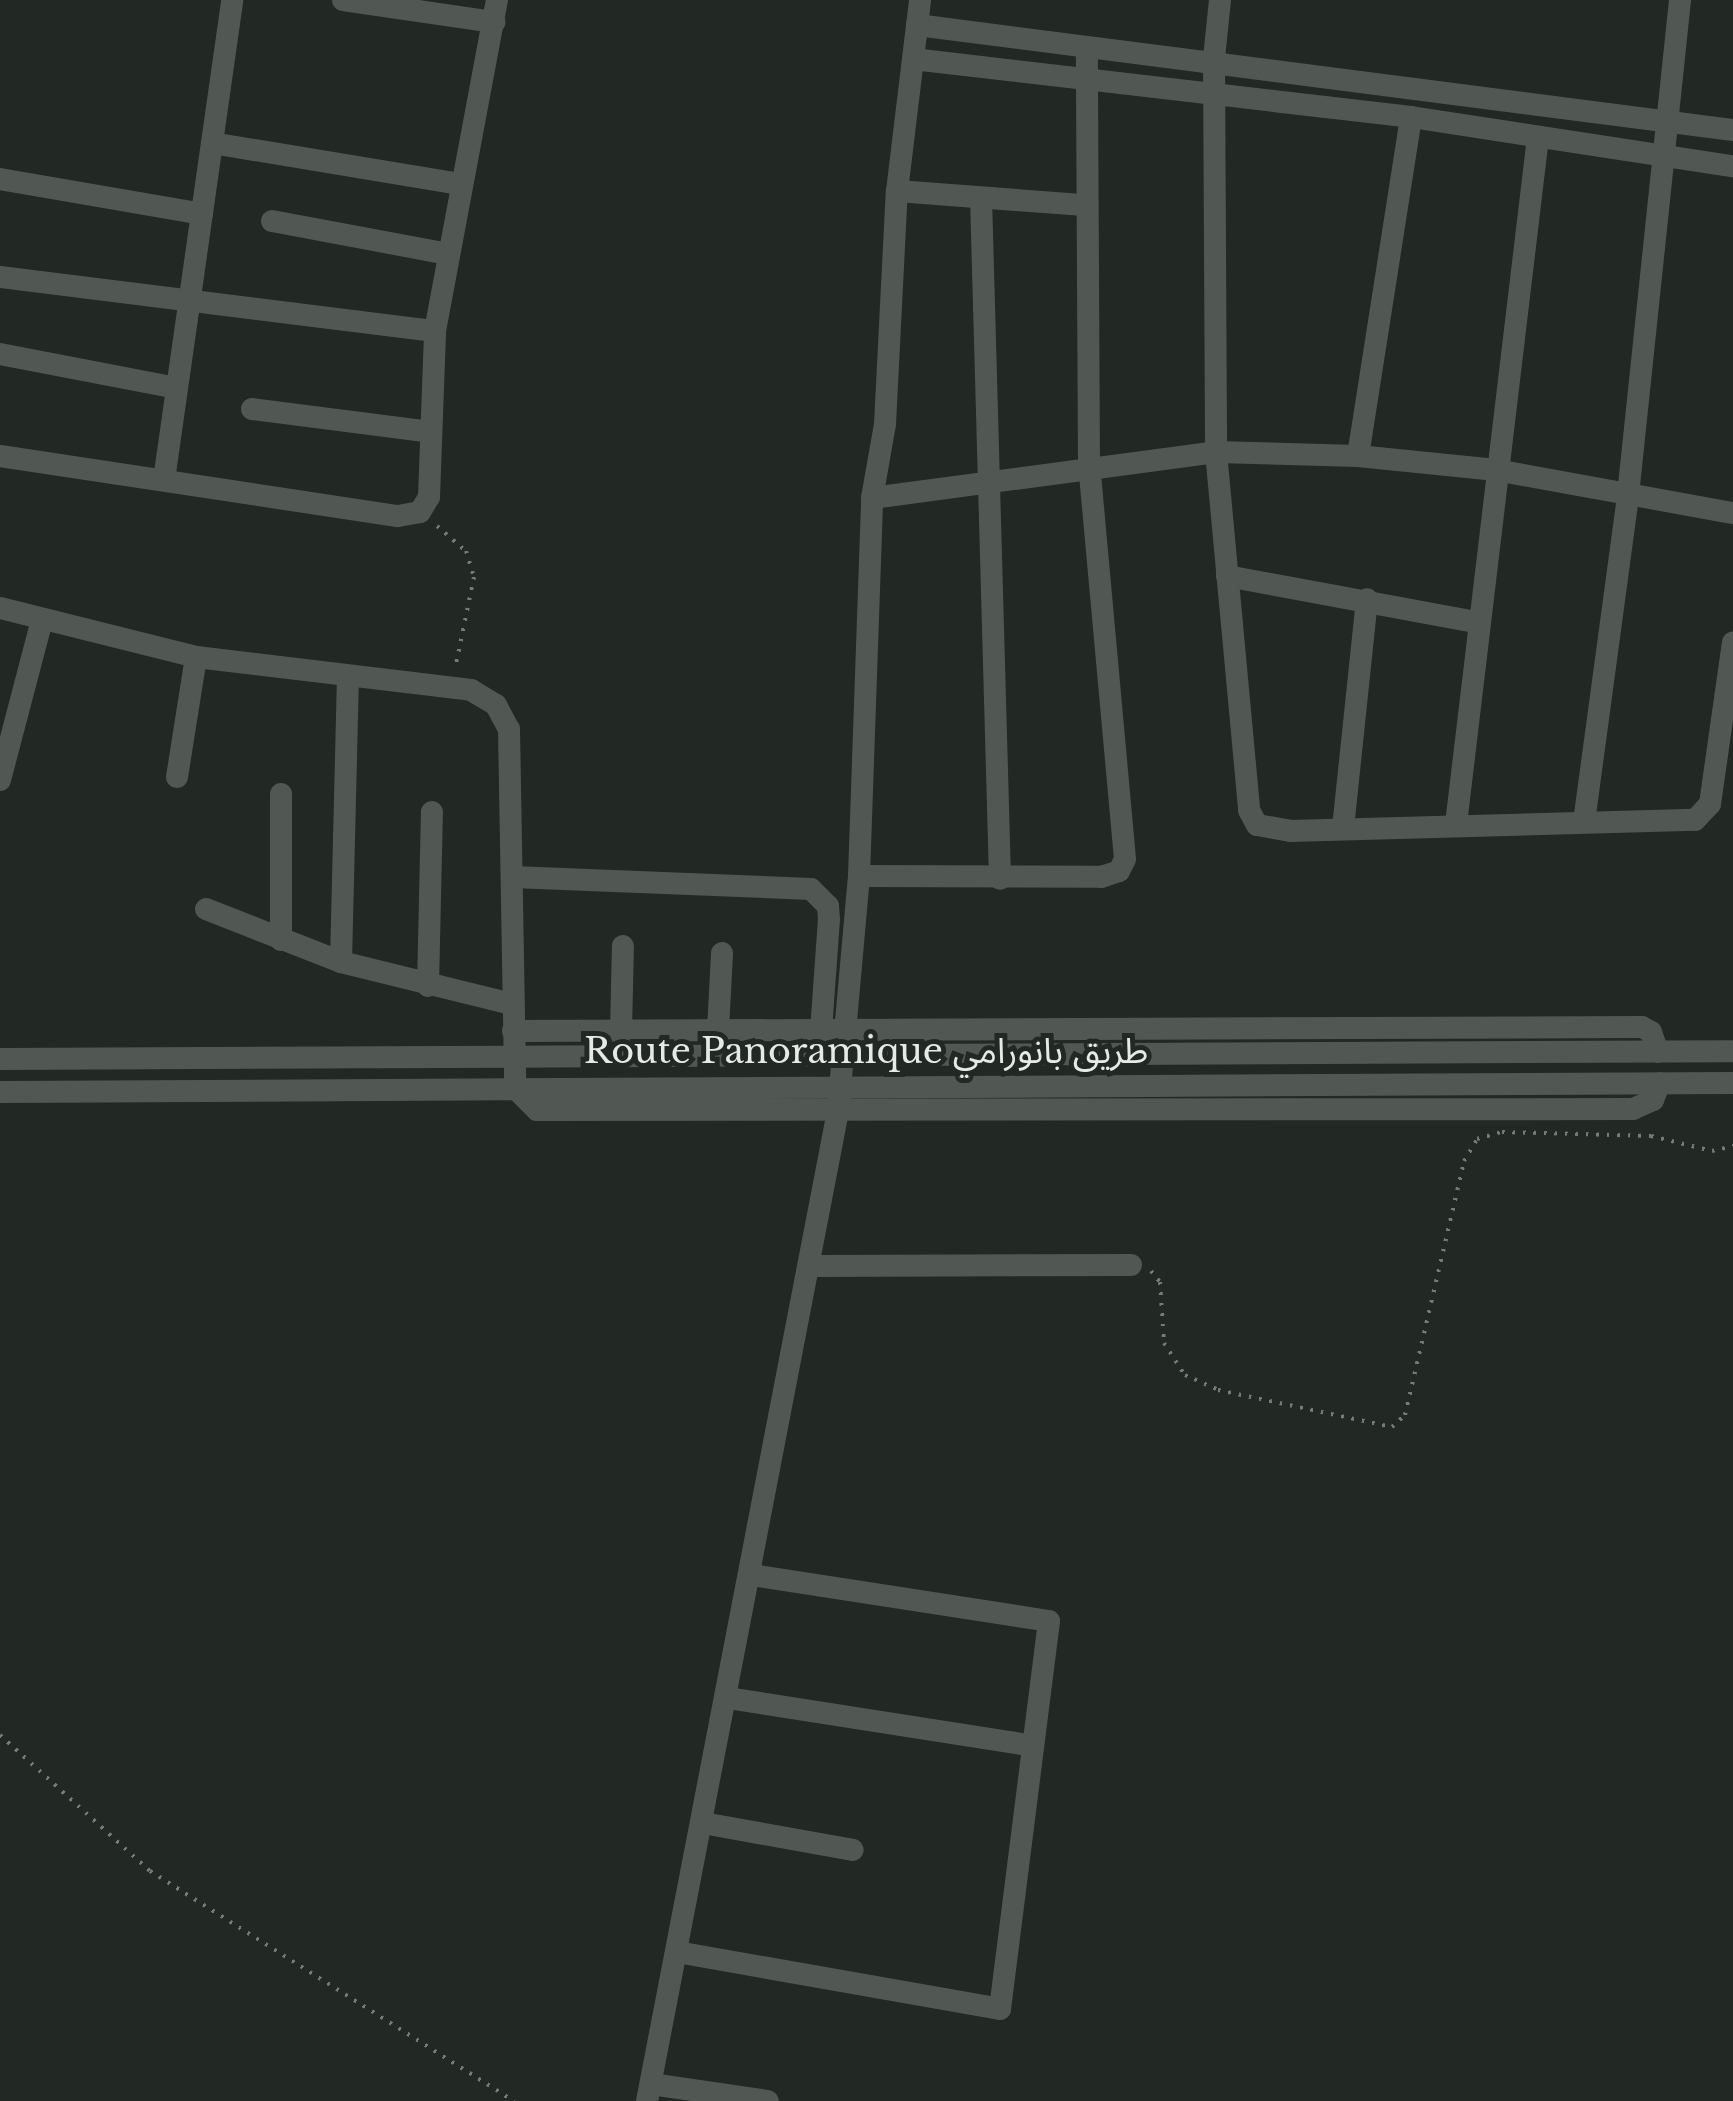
<!DOCTYPE html>
<meta charset="utf-8">
<style>
body{margin:0}
#map{position:relative;width:1733px;height:2101px;overflow:hidden;background:#222823;font-family:"Libre Baskerville","Noto Sans Arabic",serif}
div>[style]{position:absolute}
.path>*{height:4px;margin-top:-2px;transform-origin:0;background:repeating-linear-gradient(90deg,#767b77 0 2.5px,transparent 0 10.5px)}
.minor>*{height:22px;margin:-11px;padding:0 11px;transform-origin:11px;border-radius:11px;background:#515853}
span{translate:-50% -50%;white-space:nowrap;text-align:center;line-height:1.15;-webkit-text-stroke:10px #222823;paint-order:stroke}
.street-label{font-size:35px;color:#e6eae7}
</style>
<div id="map">
<div class="path">
<i style="left:437px;top:526px;width:38px;rotate:41deg"></i>
<i style="left:466px;top:551px;width:27px;rotate:73deg"></i>
<i style="left:474px;top:577px;width:94px;rotate:101.7deg"></i>
<i style="left:1151px;top:1271px;width:14px;rotate:51deg"></i>
<i style="left:1160px;top:1282px;width:61px;rotate:86.2deg"></i>
<i style="left:1164px;top:1343px;width:38px;rotate:57deg"></i>
<i style="left:1185px;top:1375px;width:36px;rotate:24deg"></i>
<i style="left:1218px;top:1390px;width:178px;rotate:12deg"></i>
<i style="left:1392px;top:1427px;width:18px;rotate:-43deg"></i>
<i style="left:1405px;top:1415px;width:261px;rotate:-76.9deg"></i>
<i style="left:1464px;top:1161px;width:26px;rotate:-59deg"></i>
<i style="left:1477px;top:1139px;width:26px;rotate:-16deg"></i>
<i style="left:1502px;top:1132px;width:149px;rotate:1.5deg"></i>
<i style="left:1651px;top:1136px;width:63px;rotate:13.8deg"></i>
<i style="left:1712px;top:1151px;width:22px;rotate:-13deg"></i>
<i style="left:0;top:1735px;width:202px;rotate:42.2deg"></i>
<i style="left:150px;top:1871px;width:431px;rotate:32.3deg"></i>
</div>
<div class="minor">
<i style="left:343px;top:0;width:153px;rotate:8.3deg"></i>
<i style="left:1220px;top:0;width:58px;rotate:95.9deg"></i>
<i style="left:1214px;top:58px;width:394px;rotate:89.7deg"></i>
<i style="left:1216px;top:452px;width:360px;rotate:84.7deg"></i>
<i style="left:1249px;top:810px;width:17px;rotate:62deg"></i>
<i style="left:1257px;top:825px;width:34px;rotate:10deg"></i>
<i style="left:1290px;top:831px;width:405px;rotate:-1.6deg"></i>
<i style="left:1695px;top:820px;width:22px;rotate:-47deg"></i>
<i style="left:1710px;top:804px;width:163px;rotate:-81.9deg"></i>
<i style="left:917px;top:25px;width:823px;rotate:7.33deg"></i>
<i style="left:913px;top:59px;width:501px;rotate:6.64deg"></i>
<i style="left:1411px;top:117px;width:326px;rotate:8.7deg"></i>
<i style="left:212px;top:143px;width:252px;rotate:9.4deg"></i>
<i style="left:0;top:179px;width:205px;rotate:9.8deg"></i>
<i style="left:897px;top:191px;width:188px;rotate:4.3deg"></i>
<i style="left:981px;top:198px;width:681px;rotate:88.4deg"></i>
<i style="left:272px;top:221px;width:180px;rotate:10.6deg"></i>
<i style="left:0;top:277px;width:438px;rotate:7.1deg"></i>
<i style="left:0;top:354px;width:180px;rotate:10.9deg"></i>
<i style="left:252px;top:409px;width:180px;rotate:7.3deg"></i>
<i style="left:0;top:456px;width:402px;rotate:8.6deg"></i>
<i style="left:398px;top:516px;width:22px;rotate:-10deg"></i>
<i style="left:420px;top:512px;width:17px;rotate:-59deg"></i>
<i style="left:429px;top:497px;width:166px;rotate:-87.9deg"></i>
<i style="left:435px;top:331px;width:337px;rotate:-79.4deg"></i>
<i style="left:1358px;top:456px;width:343px;rotate:-81.1deg"></i>
<i style="left:164px;top:480px;width:485px;rotate:-81.9deg"></i>
<i style="left:872px;top:498px;width:347px;rotate:-7.6deg"></i>
<i style="left:1216px;top:452px;width:142px;rotate:1.6deg"></i>
<i style="left:1358px;top:456px;width:139px;rotate:5.8deg"></i>
<i style="left:1496px;top:470px;width:241px;rotate:10.3deg"></i>
<i style="left:1227px;top:576px;width:252px;rotate:10.5deg"></i>
<i style="left:0;top:608px;width:202px;rotate:14deg"></i>
<i style="left:196px;top:657px;width:277px;rotate:6.8deg"></i>
<i style="left:471px;top:690px;width:29px;rotate:31deg"></i>
<i style="left:496px;top:705px;width:27px;rotate:62deg"></i>
<i style="left:509px;top:729px;width:359px;rotate:89deg"></i>
<i style="left:515px;top:1088px;width:31px;rotate:45deg"></i>
<i style="left:537px;top:1110px;width:1096px;rotate:-0.05deg"></i>
<i style="left:1633px;top:1109px;width:22px;rotate:-24deg"></i>
<i style="left:1653px;top:1100px;width:18px;rotate:-68deg"></i>
<i style="left:177px;top:777px;width:121px;rotate:-81deg"></i>
<i style="left:0;top:780px;width:165px;rotate:-75.3deg"></i>
<i style="left:1584px;top:822px;width:330px;rotate:-82.3deg"></i>
<i style="left:1628px;top:495px;width:498px;rotate:-84deg"></i>
<i style="left:1456px;top:824px;width:692px;rotate:-83.19deg"></i>
<i style="left:1343px;top:828px;width:230px;rotate:-84deg"></i>
<i style="left:859px;top:876px;width:242px;rotate:0.2deg"></i>
<i style="left:1101px;top:877px;width:19px;rotate:-18deg"></i>
<i style="left:1119px;top:871px;width:13px;rotate:-63deg"></i>
<i style="left:1125px;top:859px;width:395px;rotate:-95.2deg"></i>
<i style="left:1089px;top:466px;width:419px;rotate:-90.3deg"></i>
<i style="left:513px;top:877px;width:298px;rotate:2.3deg"></i>
<i style="left:811px;top:889px;width:24px;rotate:45deg"></i>
<i style="left:828px;top:906px;width:13px;rotate:86deg"></i>
<i style="left:829px;top:919px;width:125px;rotate:94.1deg"></i>
<i style="left:206px;top:909px;width:145px;rotate:21.4deg"></i>
<i style="left:341px;top:962px;width:176px;rotate:13.8deg"></i>
<i style="left:281px;top:940px;width:146px;rotate:-90deg"></i>
<i style="left:341px;top:962px;width:284px;rotate:-88.6deg"></i>
<i style="left:428px;top:986px;width:174px;rotate:-88.7deg"></i>
<i style="left:718px;top:1030px;width:77px;rotate:-87deg"></i>
<i style="left:513px;top:1031px;width:1129px;rotate:-0.2deg"></i>
<i style="left:1642px;top:1027px;width:10px;rotate:29deg"></i>
<i style="left:1651px;top:1032px;width:21px;rotate:71deg"></i>
<i style="left:621px;top:1031px;width:85px;rotate:-88.7deg"></i>
<i style="left:0;top:1059px;width:1733px;rotate:-0.26deg"></i>
<i style="left:0;top:1092px;width:1733px;rotate:-0.3deg"></i>
<i style="left:811px;top:1266px;width:320px;rotate:-0.2deg"></i>
<i style="left:728px;top:1698px;width:309px;rotate:8.9deg"></i>
<i style="left:703px;top:1823px;width:152px;rotate:10.2deg"></i>
<i style="left:677px;top:1952px;width:328px;rotate:10deg"></i>
<i style="left:1000px;top:2009px;width:391px;rotate:-82.8deg"></i>
<i style="left:1049px;top:1621px;width:302px;rotate:-171.2deg"></i>
<i style="left:651px;top:2084px;width:118px;rotate:8.3deg"></i>
<i style="left:647px;top:2101px;width:1008px;rotate:-79.08deg"></i>
<i style="left:838px;top:1111px;width:236px;rotate:-84.9deg"></i>
<i style="left:859px;top:876px;width:378px;rotate:-88deg"></i>
<i style="left:872px;top:498px;width:75px;rotate:-80deg"></i>
<i style="left:885px;top:424px;width:233px;rotate:-87.1deg"></i>
<i style="left:897px;top:191px;width:192px;rotate:-83.1deg"></i>
</div>
<div class="street-label">
<span style="left:866px;top:1051px">Route Panoramique طريق بانورامي</span>
</div>
</div>
